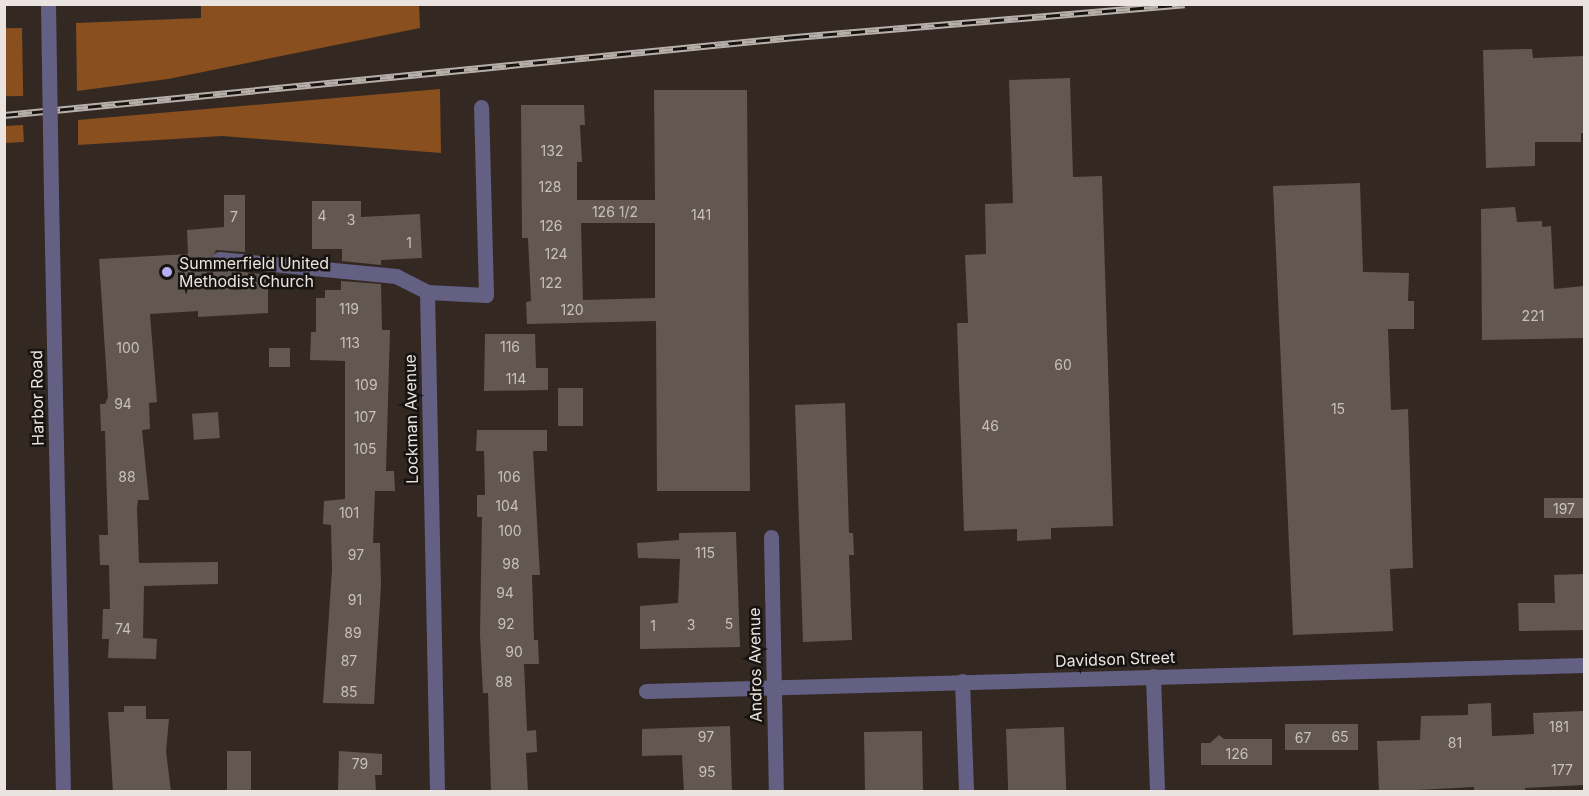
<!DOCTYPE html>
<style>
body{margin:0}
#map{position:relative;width:1589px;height:796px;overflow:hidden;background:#332922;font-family:Inter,sans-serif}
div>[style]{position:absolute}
.forest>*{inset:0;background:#894f1e;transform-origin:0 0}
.building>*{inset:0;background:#635851;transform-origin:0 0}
.minor>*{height:15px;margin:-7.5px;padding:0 7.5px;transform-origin:7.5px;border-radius:7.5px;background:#646083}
.rail>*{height:7px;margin-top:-3.5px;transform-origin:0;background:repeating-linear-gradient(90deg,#171310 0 14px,#b7afaa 0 28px);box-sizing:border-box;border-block:2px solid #b7afaa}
.minor-bridge>*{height:15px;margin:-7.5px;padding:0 7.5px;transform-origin:7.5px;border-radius:7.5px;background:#646083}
.dots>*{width:16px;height:16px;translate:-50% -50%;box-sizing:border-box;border:3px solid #171310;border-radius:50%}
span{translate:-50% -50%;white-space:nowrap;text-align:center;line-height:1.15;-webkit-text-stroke:5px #171310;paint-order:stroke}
.number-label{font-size:14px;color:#c8c0bc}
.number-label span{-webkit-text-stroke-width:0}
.poi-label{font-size:16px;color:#eae3df}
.left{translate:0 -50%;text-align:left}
.street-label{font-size:16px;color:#eae3df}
.frame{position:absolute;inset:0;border:6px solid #eae3df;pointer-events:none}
</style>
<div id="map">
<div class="forest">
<i style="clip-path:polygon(419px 4px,420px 28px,168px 79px,77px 91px,76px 23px,201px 18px,201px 5px)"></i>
<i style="left:22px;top:28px;width:68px;height:17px;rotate:89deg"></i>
<i style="clip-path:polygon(440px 89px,441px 153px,222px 136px,78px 145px,78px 120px)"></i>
<i style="left:23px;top:125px;width:17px;height:18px;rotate:87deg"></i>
</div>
<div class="building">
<i style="clip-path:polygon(1532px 49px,1533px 58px,1584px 56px,1584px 133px,1581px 133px,1581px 142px,1535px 142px,1535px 166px,1486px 168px,1483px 50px)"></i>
<i style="clip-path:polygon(1070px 78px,1073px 177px,1102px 176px,1113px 526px,1051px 528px,1051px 539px,1017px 541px,1017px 529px,964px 531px,957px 323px,968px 323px,965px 255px,986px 254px,985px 204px,1013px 203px,1009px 80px)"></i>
<i style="clip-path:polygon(evenodd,654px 90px,747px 90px,750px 491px,657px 491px,656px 321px,527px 324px,526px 302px,531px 301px,528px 238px,522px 238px,521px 105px,584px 105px,585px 125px,580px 125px,582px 162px,577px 162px,577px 200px,655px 200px,654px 90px,581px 223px,655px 223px,655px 298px,583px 300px,581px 223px)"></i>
<i style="clip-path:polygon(1360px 183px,1363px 272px,1409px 273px,1408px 301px,1414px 301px,1414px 329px,1388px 329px,1391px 410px,1408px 409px,1413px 568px,1390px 569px,1393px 631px,1293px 635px,1273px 186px)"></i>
<i style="clip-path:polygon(224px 195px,245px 195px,245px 252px,216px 250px,210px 262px,218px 269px,268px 275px,268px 313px,198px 317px,198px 311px,150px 314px,157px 402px,149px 403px,150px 429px,142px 430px,149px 500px,138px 500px,137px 508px,139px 563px,218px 562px,218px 584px,144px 586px,143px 638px,157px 639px,156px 659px,108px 658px,109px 639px,102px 639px,103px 609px,110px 609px,109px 565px,100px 565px,99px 535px,108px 535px,105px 431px,101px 431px,100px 404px,105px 404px,108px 397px,99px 259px,188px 254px,187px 230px,224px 227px)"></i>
<i style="clip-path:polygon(312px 201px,361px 201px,361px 217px,420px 214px,422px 258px,381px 260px,381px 265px,342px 261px,342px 249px,312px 249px)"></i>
<i style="clip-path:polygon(1515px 207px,1517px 222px,1542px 221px,1542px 227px,1551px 226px,1554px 289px,1584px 286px,1584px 338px,1482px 340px,1481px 209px)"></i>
<i style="clip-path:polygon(341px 281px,381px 284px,382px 330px,390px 330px,386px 471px,394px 471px,395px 491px,375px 491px,373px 543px,380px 543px,381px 585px,374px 704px,323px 703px,332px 570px,331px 525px,323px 524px,324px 501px,345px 499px,345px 361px,310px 360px,311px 332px,316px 332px,316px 298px,325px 298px,325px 290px,341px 290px)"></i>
<i style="clip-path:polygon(485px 334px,535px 334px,536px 368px,548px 368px,548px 390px,484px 391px)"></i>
<i style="left:269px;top:348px;width:21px;height:19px"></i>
<i style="left:583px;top:388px;width:38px;height:25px;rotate:90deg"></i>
<i style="clip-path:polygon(845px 403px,849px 533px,853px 533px,854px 555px,849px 555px,852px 640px,803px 642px,795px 405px)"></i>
<i style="left:218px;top:412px;width:26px;height:26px;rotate:86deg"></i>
<i style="clip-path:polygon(477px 430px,547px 430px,547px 451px,533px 451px,540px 575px,532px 575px,534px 640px,538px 640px,539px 664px,524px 664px,527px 731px,536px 730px,537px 752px,526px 753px,528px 792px,491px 792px,488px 693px,483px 693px,480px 635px,482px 517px,477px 517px,477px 495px,485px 495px,484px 451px,476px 451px)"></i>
<i style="left:1584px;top:498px;width:20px;height:40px;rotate:90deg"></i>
<i style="clip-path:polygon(736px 532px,740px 647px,640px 649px,640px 606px,678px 603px,680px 559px,638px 558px,637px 543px,679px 540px,679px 533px)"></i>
<i style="clip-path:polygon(1584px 574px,1584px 630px,1519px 631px,1518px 603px,1555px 603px,1554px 575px)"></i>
<i style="clip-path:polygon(1491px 703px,1492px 736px,1534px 734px,1533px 713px,1584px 711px,1584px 785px,1525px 788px,1525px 792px,1474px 792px,1474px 787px,1379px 792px,1377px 741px,1420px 740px,1421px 716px,1468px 715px,1468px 704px)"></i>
<i style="clip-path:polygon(124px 706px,146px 706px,146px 719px,169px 719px,166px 751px,171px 792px,113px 792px,108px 712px,124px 712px)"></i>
<i style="left:1358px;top:724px;width:26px;height:73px;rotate:90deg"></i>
<i style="clip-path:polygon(730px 726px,732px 792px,684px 792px,682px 755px,642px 756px,642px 729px)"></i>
<i style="left:1064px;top:727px;width:65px;height:58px;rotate:88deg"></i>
<i style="left:922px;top:731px;width:61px;height:58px;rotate:89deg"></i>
<i style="clip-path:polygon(1219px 735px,1224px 739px,1272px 739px,1272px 765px,1201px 765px,1201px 743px,1210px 743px)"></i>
<i style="left:227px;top:751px;width:24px;height:41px"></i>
<i style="clip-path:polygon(339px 751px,382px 754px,382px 775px,375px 775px,376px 792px,338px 792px)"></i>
</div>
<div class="minor">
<i style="left:51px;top:196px;width:596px;rotate:88.85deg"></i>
<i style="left:219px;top:259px;width:178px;rotate:5.5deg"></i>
<i style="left:396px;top:276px;width:35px;rotate:27deg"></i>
<i style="left:427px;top:292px;width:500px;rotate:88.85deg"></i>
<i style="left:427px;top:292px;width:59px;rotate:2.9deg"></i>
<i style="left:486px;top:295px;width:188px;rotate:-91.5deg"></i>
<i style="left:771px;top:537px;width:255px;rotate:88.9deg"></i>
<i style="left:1153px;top:676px;width:116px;rotate:88deg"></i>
<i style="left:962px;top:681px;width:111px;rotate:87.9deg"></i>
<i style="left:646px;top:691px;width:938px;rotate:-1.59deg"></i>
</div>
<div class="rail">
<i style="left:4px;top:115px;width:795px;rotate:-5.63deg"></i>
<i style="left:795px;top:37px;width:391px;rotate:-4.8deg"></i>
</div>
<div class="minor-bridge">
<i style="left:48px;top:4px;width:192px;rotate:89.1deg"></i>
</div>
<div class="dots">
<i style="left:167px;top:272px;background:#b6acf8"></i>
</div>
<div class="number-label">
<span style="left:552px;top:151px">132</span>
<span style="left:550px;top:187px">128</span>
<span style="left:615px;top:212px">126 1/2</span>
<span style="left:701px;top:215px">141</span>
<span style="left:322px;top:216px">4</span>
<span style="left:234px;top:217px">7</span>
<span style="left:351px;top:220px">3</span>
<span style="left:551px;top:226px">126</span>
<span style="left:409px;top:243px">1</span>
<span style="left:556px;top:254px">124</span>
<span style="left:551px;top:283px">122</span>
<span style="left:349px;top:309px">119</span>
<span style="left:572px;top:310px">120</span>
<span style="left:1533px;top:316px">221</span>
<span style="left:350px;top:343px">113</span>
<span style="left:510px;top:347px">116</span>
<span style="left:128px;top:348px">100</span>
<span style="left:1063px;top:365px">60</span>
<span style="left:516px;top:379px">114</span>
<span style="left:366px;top:385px">109</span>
<span style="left:123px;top:404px">94</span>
<span style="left:1338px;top:409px">15</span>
<span style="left:365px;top:417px">107</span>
<span style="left:990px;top:426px">46</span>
<span style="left:365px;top:449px">105</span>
<span style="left:127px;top:477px">88</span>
<span style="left:509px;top:477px">106</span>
<span style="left:507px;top:506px">104</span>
<span style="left:1564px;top:509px">197</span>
<span style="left:349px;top:513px">101</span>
<span style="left:510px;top:531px">100</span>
<span style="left:705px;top:553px">115</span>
<span style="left:356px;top:555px">97</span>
<span style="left:511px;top:564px">98</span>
<span style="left:505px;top:593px">94</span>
<span style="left:355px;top:600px">91</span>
<span style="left:506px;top:624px">92</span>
<span style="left:729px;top:624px">5</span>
<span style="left:691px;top:625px">3</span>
<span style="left:653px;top:626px">1</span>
<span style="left:123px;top:629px">74</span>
<span style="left:353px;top:633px">89</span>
<span style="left:514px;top:652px">90</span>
<span style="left:349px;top:661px">87</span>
<span style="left:504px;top:682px">88</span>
<span style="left:349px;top:692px">85</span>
<span style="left:1559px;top:727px">181</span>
<span style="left:706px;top:737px">97</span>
<span style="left:1340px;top:737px">65</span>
<span style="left:1303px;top:738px">67</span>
<span style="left:1455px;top:743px">81</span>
<span style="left:1237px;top:754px">126</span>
<span style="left:360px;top:764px">79</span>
<span style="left:1562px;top:770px">177</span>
<span style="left:707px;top:772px">95</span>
</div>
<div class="poi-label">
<span class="left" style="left:179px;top:272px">Summerfield United<br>Methodist Church</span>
</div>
<div class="street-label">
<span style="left:37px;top:398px;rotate:-91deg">Harbor Road</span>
<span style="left:411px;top:419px;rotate:-91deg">Lockman Avenue</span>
<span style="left:1115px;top:659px;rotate:-2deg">Davidson Street</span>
<span style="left:755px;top:665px;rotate:-91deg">Andros Avenue</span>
</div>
<div class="frame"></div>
</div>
